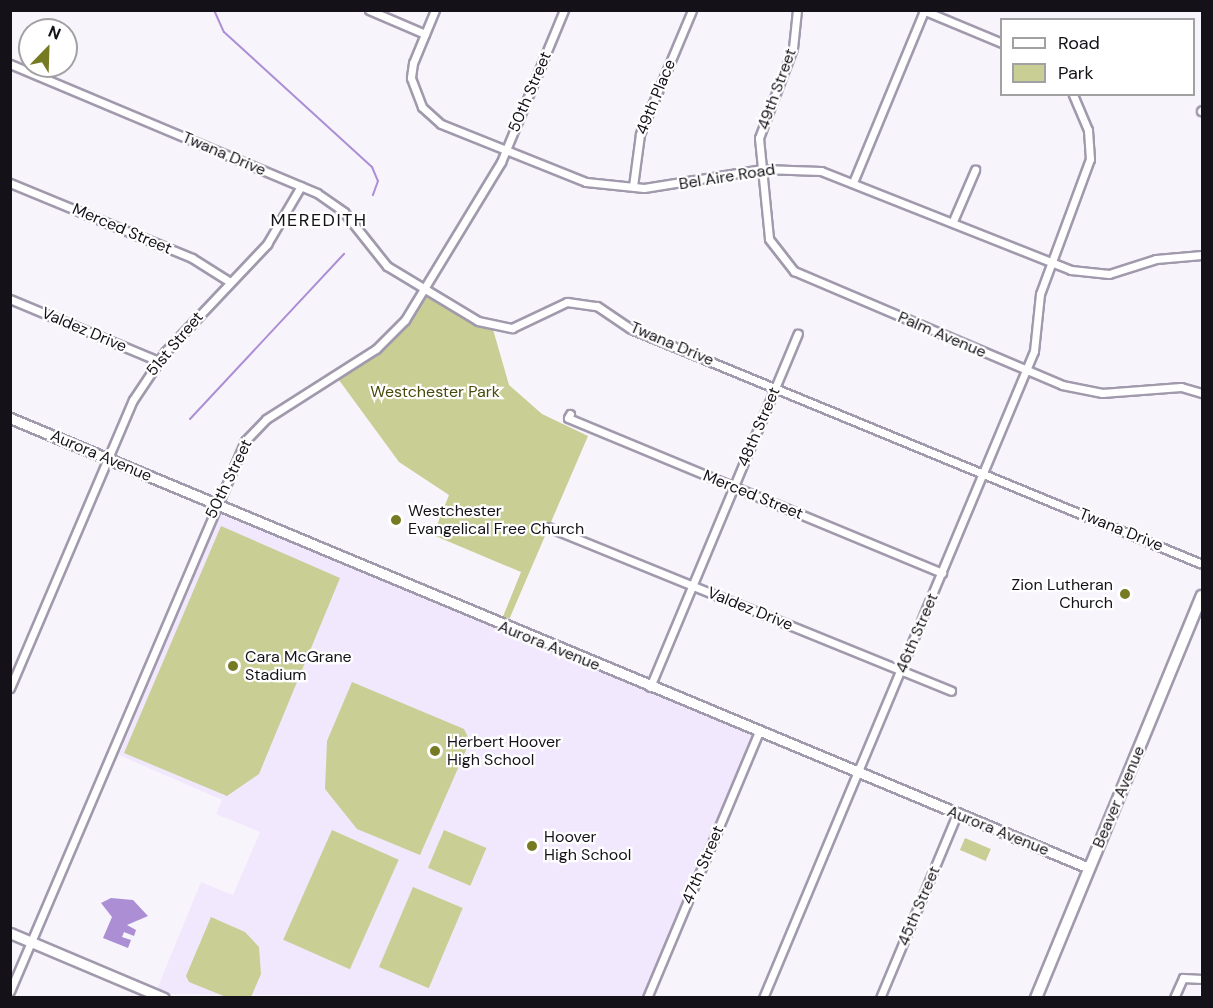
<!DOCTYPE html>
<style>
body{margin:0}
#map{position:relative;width:1213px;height:1008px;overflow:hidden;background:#f7f4fc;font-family:"DM Sans",sans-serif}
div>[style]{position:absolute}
.built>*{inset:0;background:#f1e8fe}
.green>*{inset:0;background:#c8ce94;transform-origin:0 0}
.water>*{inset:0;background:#ac8ed5}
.stream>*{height:2px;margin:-1px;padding:0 1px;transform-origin:1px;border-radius:1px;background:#ac8ed5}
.roads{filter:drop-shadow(2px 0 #a199ac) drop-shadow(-2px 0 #a199ac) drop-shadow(0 2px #a199ac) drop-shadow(0 -2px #a199ac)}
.minor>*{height:7px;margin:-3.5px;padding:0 3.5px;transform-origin:3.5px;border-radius:3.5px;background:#fff}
.tertiary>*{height:9px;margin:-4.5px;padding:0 4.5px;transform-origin:4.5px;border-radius:4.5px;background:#fff}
.secondary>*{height:10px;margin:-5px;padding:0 5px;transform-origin:5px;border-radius:5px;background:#fff}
.dots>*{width:16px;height:16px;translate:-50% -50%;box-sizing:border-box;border:3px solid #fff;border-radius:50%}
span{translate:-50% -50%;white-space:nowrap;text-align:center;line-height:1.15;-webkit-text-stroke:4.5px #fff;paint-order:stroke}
.street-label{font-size:16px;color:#141118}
.park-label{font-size:16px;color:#474a0a}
.poi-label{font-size:16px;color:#141118}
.left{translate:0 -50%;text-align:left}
.right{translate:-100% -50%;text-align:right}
.neighbourhood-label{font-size:18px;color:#141118;letter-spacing:1.5px}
.frame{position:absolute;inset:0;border:12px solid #141118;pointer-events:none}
.legend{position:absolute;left:1000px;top:18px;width:195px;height:78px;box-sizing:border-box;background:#fff;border:2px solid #a1a0a3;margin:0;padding:8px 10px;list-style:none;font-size:18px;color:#141118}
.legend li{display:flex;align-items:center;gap:12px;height:30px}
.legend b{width:30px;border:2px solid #a1a0a3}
.north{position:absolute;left:18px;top:18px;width:60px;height:60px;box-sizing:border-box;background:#fff;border:2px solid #a1a0a3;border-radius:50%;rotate:23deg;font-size:16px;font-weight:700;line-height:24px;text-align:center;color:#141118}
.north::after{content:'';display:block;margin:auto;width:21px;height:27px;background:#757a23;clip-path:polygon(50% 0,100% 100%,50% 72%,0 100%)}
</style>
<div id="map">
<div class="built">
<i style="clip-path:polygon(216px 504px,759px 732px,647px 998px,155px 994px,201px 882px,233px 895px,260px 832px,216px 814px,222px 800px,119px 755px,215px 521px,211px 515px)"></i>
</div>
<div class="green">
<i style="clip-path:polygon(425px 290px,492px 326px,509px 385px,542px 414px,588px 436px,508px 622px,502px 619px,521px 572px,433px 535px,449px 495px,399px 462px,336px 376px,394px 333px)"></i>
<i style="clip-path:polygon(221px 526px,340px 578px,259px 774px,227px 796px,124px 753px)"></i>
<i style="clip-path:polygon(352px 682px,464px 729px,470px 741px,420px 855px,357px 829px,325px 789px,327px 741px)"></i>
<i style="left:332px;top:830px;width:73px;height:120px;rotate:24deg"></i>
<i style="left:444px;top:830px;width:46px;height:41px;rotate:23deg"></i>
<i style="left:965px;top:838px;width:28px;height:13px;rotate:23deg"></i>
<i style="left:413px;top:887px;width:54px;height:87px;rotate:23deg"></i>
<i style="clip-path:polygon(211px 917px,245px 932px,259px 947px,261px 974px,251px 997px,226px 997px,189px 982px,186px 976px)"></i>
</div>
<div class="water">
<i style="clip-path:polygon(111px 898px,133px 900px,148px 916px,127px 925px,136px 930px,134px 936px,124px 932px,122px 937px,131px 940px,128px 948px,103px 938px,112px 917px,101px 903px)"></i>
</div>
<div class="stream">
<i style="left:214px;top:10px;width:24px;rotate:66deg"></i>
<i style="left:224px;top:32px;width:200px;rotate:42.4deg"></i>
<i style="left:372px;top:167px;width:15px;rotate:67deg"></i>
<i style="left:378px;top:181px;width:15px;rotate:110deg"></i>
<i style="left:190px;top:419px;width:226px;rotate:-47deg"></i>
</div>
<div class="roads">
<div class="minor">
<i style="left:369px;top:10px;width:61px;rotate:23.2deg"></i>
<i style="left:435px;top:10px;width:57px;rotate:112.5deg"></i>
<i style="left:413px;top:63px;width:15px;rotate:98deg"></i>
<i style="left:411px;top:78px;width:31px;rotate:69deg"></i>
<i style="left:422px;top:107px;width:25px;rotate:42deg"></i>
<i style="left:441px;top:124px;width:156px;rotate:21.8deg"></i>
<i style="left:586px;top:182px;width:58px;rotate:5.9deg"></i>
<i style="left:644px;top:188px;width:120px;rotate:-9.1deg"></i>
<i style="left:762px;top:169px;width:59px;rotate:1.9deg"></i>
<i style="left:821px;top:171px;width:269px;rotate:21.6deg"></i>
<i style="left:1071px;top:270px;width:38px;rotate:6deg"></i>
<i style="left:1109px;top:274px;width:49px;rotate:-17.7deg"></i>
<i style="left:1156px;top:259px;width:46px;rotate:-5deg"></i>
<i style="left:797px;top:10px;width:38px;rotate:96deg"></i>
<i style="left:793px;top:48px;width:96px;rotate:110.7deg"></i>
<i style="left:759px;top:138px;width:101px;rotate:84.3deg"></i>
<i style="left:769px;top:239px;width:41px;rotate:52deg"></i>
<i style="left:794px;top:271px;width:291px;rotate:23deg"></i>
<i style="left:1062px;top:385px;width:41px;rotate:11.3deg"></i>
<i style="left:1102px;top:393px;width:79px;rotate:-4.3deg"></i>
<i style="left:1181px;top:387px;width:22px;rotate:16deg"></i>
<i style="left:923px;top:10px;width:86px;rotate:22.7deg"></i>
<i style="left:10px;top:64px;width:333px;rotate:22.8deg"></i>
<i style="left:317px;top:193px;width:33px;rotate:35deg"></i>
<i style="left:344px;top:212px;width:69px;rotate:51.5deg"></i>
<i style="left:387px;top:266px;width:106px;rotate:31.1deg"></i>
<i style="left:478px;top:321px;width:35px;rotate:12deg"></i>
<i style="left:512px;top:328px;width:61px;rotate:-25.3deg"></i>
<i style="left:567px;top:302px;width:30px;rotate:8deg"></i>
<i style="left:597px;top:306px;width:41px;rotate:34.1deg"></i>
<i style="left:631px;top:329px;width:617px;rotate:22.37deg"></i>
<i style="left:1201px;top:111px;width:1px;rotate:-45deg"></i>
<i style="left:854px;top:180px;width:183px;rotate:-67.5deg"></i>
<i style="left:10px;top:183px;width:197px;rotate:22.4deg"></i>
<i style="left:192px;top:258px;width:45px;rotate:32.3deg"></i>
<i style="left:633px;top:186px;width:52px;rotate:-82.3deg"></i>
<i style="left:640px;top:134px;width:134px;rotate:-67.2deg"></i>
<i style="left:953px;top:221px;width:56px;rotate:-66.7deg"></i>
<i style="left:10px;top:299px;width:160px;rotate:22.7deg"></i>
<i style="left:570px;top:414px;width:4px;rotate:117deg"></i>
<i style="left:568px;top:418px;width:405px;rotate:22.5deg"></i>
<i style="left:548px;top:527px;width:435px;rotate:22.1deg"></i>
<i style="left:650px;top:687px;width:383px;rotate:-67.3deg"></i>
<i style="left:10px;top:688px;width:313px;rotate:-66.9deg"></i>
<i style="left:133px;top:400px;width:58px;rotate:-56.3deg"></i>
<i style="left:165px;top:352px;width:149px;rotate:-46.6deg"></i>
<i style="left:267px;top:244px;width:67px;rotate:-59.6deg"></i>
<i style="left:10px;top:991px;width:598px;rotate:-66.86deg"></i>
<i style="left:245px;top:441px;width:30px;rotate:-46deg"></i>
<i style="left:266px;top:419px;width:130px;rotate:-32.5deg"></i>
<i style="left:376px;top:349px;width:41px;rotate:-45deg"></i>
<i style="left:405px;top:320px;width:185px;rotate:-58.7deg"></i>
<i style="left:501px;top:162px;width:165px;rotate:-67.5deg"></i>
<i style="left:647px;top:998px;width:289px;rotate:-67.2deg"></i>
<i style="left:763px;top:998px;width:701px;rotate:-67.27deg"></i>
<i style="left:1034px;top:351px;width:57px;rotate:-84deg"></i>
<i style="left:1040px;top:294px;width:144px;rotate:-69.7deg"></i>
<i style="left:1090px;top:159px;width:29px;rotate:-94deg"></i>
<i style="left:1088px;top:130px;width:39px;rotate:-113deg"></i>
<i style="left:880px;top:998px;width:199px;rotate:-67.3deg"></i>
<i style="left:1174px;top:998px;width:22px;rotate:-66deg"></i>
<i style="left:1183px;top:978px;width:19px;rotate:3deg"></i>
</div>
<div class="tertiary">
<i style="left:10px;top:418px;width:1169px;rotate:22.64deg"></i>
<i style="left:10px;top:933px;width:167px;rotate:22.9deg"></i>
</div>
<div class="secondary">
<i style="left:1036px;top:998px;width:435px;rotate:-67.6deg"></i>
</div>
</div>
<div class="dots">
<i style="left:396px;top:520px;background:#757a23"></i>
<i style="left:1125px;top:594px;background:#757a23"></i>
<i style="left:233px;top:666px;background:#757a23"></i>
<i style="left:435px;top:751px;background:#757a23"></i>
<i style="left:532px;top:846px;background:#757a23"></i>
</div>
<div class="street-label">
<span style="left:777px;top:89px;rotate:-70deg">49th Street</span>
<span style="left:530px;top:92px;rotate:-67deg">50th Street</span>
<span style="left:656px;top:97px;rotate:-68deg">49th Place</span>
<span style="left:224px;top:154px;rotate:23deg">Twana Drive</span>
<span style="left:727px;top:177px;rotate:-9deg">Bel Aire Road</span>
<span style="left:122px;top:229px;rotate:23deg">Merced Street</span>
<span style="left:84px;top:330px;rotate:23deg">Valdez Drive</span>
<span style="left:942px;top:335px;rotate:23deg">Palm Avenue</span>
<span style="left:175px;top:344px;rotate:-50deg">51st Street</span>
<span style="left:672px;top:344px;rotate:23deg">Twana Drive</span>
<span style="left:759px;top:427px;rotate:-67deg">48th Street</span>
<span style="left:101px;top:456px;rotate:23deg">Aurora Avenue</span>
<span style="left:229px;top:479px;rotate:-64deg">50th Street</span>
<span style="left:753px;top:495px;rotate:22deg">Merced Street</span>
<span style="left:1121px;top:530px;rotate:22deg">Twana Drive</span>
<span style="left:750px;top:609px;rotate:22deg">Valdez Drive</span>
<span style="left:917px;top:633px;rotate:-67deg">46th Street</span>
<span style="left:549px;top:646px;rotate:22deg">Aurora Avenue</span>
<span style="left:1119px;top:797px;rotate:-67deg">Beaver Avenue</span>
<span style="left:998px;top:831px;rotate:22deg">Aurora Avenue</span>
<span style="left:703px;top:865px;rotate:-67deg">47th Street</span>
<span style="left:919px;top:906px;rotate:-67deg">45th Street</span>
</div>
<div class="park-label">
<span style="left:435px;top:392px">Westchester Park</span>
</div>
<div class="poi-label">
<span class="left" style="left:408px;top:520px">Westchester<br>Evangelical Free Church</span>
<span class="right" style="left:1113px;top:594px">Zion Lutheran<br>Church</span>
<span class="left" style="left:245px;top:666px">Cara McGrane<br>Stadium</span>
<span class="left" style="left:447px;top:751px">Herbert Hoover<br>High School</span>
<span class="left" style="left:544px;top:846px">Hoover<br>High School</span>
</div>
<div class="neighbourhood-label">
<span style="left:319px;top:220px">MEREDITH</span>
</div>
<div class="frame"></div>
<ul class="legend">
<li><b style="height:8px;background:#fff"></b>Road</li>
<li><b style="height:16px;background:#c8ce94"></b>Park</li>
</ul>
<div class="north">N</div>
</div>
